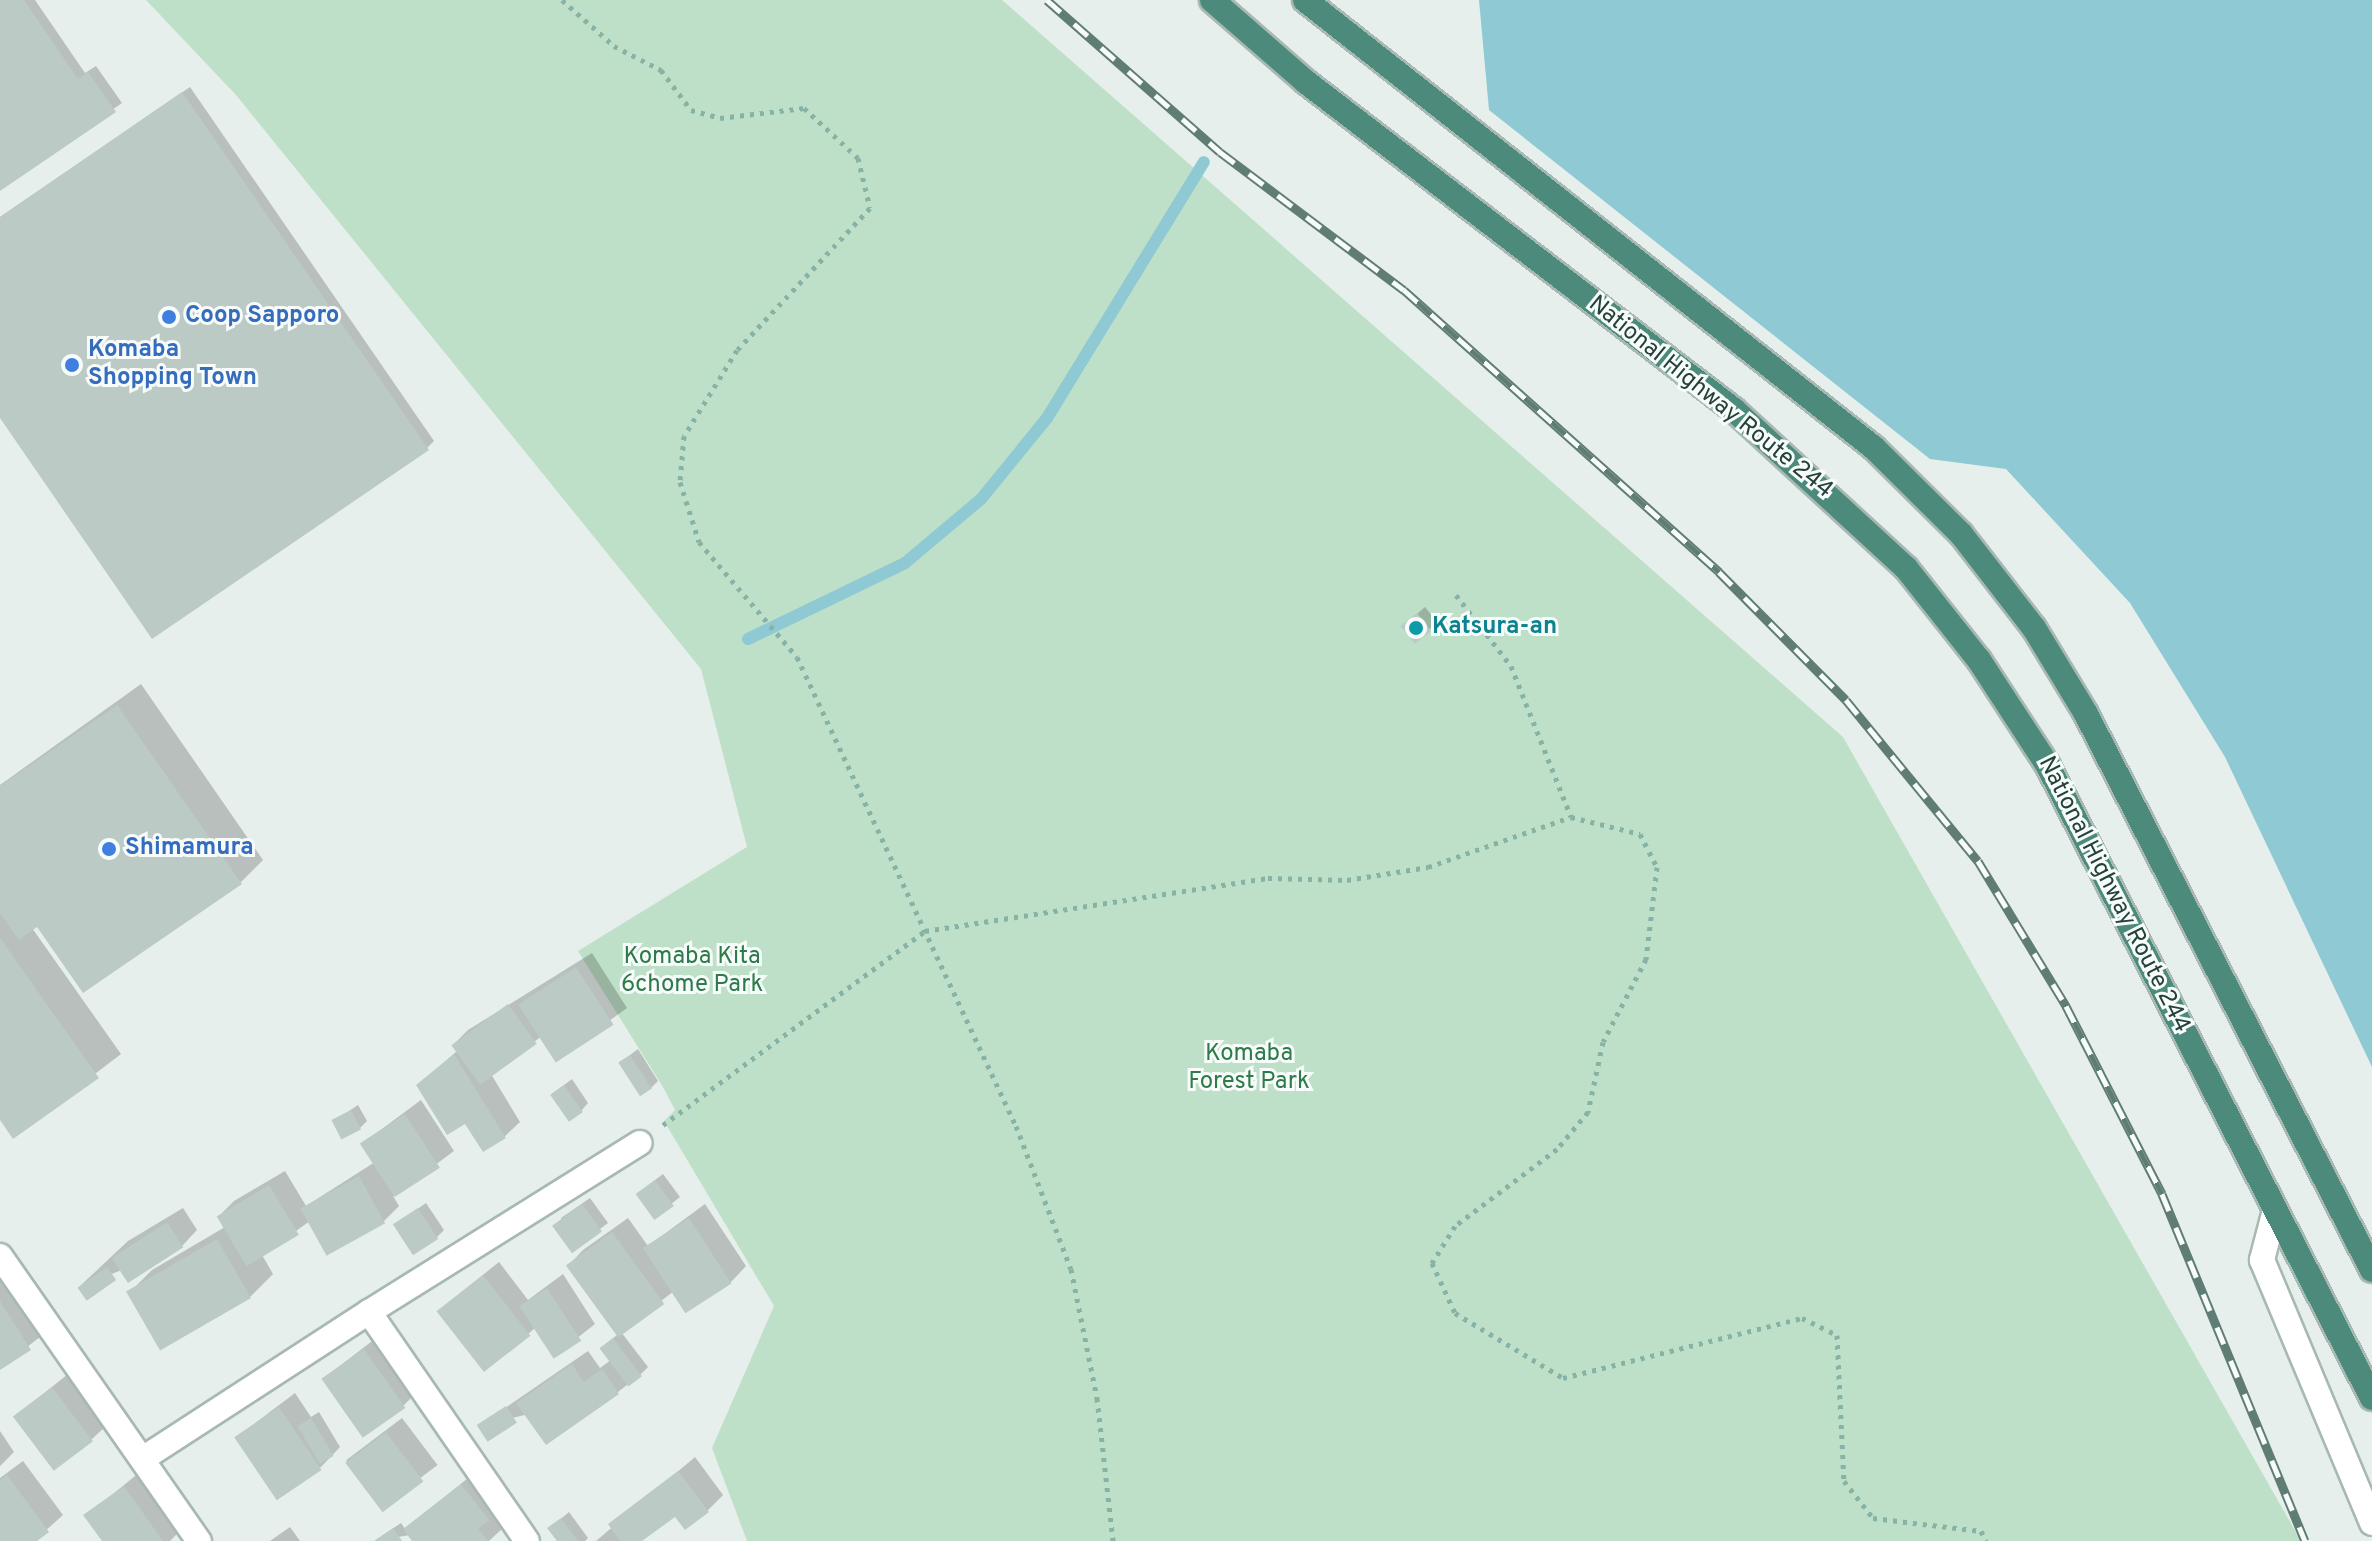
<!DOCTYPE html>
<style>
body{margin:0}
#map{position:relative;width:2372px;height:1541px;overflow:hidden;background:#e6efeb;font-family:Overpass,sans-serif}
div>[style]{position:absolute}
.green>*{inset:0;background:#bfe0c8}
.water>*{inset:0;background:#8ec9d4}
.shadow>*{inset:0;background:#0003;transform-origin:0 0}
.stream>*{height:12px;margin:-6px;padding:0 6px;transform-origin:6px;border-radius:6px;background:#8ec9d4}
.building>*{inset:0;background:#bbcac4;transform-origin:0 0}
.path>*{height:5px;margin-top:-2.5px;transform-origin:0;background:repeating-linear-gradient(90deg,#86b3a5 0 4px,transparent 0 10px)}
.roads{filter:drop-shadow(2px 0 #a8b8b2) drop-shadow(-2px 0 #a8b8b2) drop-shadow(0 2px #a8b8b2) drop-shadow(0 -2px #a8b8b2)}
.minor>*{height:24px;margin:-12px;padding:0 12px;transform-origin:12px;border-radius:12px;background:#fff}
.trunk>*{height:24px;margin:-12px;padding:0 12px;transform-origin:12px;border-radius:12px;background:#4c8a7c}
.rail>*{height:9px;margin-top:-4.5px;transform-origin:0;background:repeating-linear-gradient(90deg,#f7fbf9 0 18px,#5f7d75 0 36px);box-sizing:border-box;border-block:2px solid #5f7d75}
.dots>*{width:22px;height:22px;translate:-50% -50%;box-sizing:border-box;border:4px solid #f7fbf9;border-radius:50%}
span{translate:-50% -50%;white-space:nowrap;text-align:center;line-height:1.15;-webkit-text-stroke:6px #f7fbf9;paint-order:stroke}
.shop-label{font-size:24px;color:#366cbe;font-weight:700}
.left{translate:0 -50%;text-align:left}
.street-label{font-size:24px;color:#24423a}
.culture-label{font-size:24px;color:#0d838f;font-weight:700}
.park-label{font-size:24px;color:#2d7a4b}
</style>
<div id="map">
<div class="green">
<i style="clip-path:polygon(146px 0,1002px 0,1843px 737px,2301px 1541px,747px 1541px,712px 1448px,774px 1306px,664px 1121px,675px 1110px,663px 1087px,578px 951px,747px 847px,701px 669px,236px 95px)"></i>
</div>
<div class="water">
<i style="clip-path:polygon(1479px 0,2372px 0,2372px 1067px,2225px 757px,2130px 603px,2006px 469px,1930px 459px,1489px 110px)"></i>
</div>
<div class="shadow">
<i style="clip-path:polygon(0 0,35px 0,85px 73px,96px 66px,122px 103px,0 189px)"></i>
<i style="clip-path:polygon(190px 87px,434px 441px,427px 448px,0 414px,0 217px)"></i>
<i style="clip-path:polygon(1425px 607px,1437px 622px,1430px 629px,1411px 619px)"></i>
<i style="clip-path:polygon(141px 684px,263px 860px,240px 883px,32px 928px,121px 1054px,14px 1136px,0 1116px,0 785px)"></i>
<i style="clip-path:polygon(592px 953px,627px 1008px,556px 1059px,542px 1036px,491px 1074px,520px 1122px,504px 1137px,466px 1122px,418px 1085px,457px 1051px,453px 1045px,468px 1030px)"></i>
<i style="clip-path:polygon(638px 1049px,658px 1081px,651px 1088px,621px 1062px)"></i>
<i style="clip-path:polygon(572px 1079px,588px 1103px,581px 1111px,552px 1094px)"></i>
<i style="clip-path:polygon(421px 1100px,454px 1151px,393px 1196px,399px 1206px,384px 1221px,310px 1221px,262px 1255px,273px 1274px,250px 1297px,129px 1293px,152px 1270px,225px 1227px,219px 1216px,234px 1201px,285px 1171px,306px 1206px,375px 1162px,363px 1143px)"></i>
<i style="clip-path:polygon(358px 1105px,367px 1121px,360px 1128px,334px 1121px)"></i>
<i style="clip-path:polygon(663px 1174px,680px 1197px,655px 1217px,646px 1187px)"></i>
<i style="clip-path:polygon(590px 1198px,608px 1223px,572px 1250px,561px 1218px)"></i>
<i style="clip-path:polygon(426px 1203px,444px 1230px,437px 1237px,396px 1224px)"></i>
<i style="clip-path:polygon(705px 1204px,746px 1266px,731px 1282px,674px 1291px,621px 1332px,648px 1367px,641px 1374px,618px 1392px,479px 1426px,588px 1351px,600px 1368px,611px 1360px,602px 1348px,618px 1334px,568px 1266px,583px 1250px,628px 1218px,648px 1246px)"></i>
<i style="clip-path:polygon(183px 1208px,197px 1230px,182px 1246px,79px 1287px,128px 1241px)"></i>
<i style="clip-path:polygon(499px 1262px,528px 1300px,563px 1274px,595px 1324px,554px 1356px,535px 1328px,528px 1334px,438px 1311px)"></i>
<i style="clip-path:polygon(8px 1275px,45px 1333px,0 1368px,0 1280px)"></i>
<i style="clip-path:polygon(380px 1335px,418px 1391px,403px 1406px,324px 1378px)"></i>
<i style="clip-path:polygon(68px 1374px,107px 1425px,91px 1440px,16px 1416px)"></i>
<i style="clip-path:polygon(295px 1393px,311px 1417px,319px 1412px,340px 1447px,320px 1468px,237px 1437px)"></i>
<i style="left:402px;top:1418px;width:59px;height:70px;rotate:53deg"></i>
<i style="clip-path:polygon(0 1431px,14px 1452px,0 1466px)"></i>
<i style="clip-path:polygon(695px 1457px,723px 1495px,708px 1510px,675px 1514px,638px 1541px,596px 1541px)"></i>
<i style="clip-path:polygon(23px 1461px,63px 1515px,34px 1541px,0 1541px,0 1478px)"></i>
<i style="clip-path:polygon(478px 1470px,504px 1527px,489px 1541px,410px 1535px,374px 1541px,401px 1523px,405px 1529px)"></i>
<i style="clip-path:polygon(140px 1472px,181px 1530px,170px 1541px,104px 1541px,86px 1516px)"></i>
<i style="clip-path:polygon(569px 1512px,588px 1538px,585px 1541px,559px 1541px,550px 1528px)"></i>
<i style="clip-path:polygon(290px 1527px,300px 1541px,270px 1541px)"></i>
</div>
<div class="stream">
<i style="left:748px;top:639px;width:174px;rotate:-25.8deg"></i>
<i style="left:905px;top:563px;width:99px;rotate:-40.1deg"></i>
<i style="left:981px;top:499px;width:104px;rotate:-50.8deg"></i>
<i style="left:1047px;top:418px;width:300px;rotate:-58.5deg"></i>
</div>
<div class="building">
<i style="clip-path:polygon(0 0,24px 0,78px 79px,88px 72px,116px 112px,0 191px)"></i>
<i style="clip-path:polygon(182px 92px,429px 450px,152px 639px,0 418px,0 217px)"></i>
<i style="left:1417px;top:613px;width:23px;height:21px;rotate:52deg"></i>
<i style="clip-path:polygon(117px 705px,242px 884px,83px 993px,37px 927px,19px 940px,0 913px,0 786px)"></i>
<i style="clip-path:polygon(0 938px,99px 1078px,13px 1139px,0 1120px)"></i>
<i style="left:576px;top:967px;width:69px;height:69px;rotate:57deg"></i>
<i style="left:508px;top:1004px;width:49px;height:70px;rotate:54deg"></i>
<i style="clip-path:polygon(454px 1054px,506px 1138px,483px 1152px,465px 1124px,447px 1135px,416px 1085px)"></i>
<i style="left:630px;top:1055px;width:40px;height:14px;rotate:57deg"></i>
<i style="left:564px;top:1085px;width:33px;height:17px;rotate:55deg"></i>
<i style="left:351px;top:1110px;width:22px;height:22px;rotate:63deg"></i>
<i style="left:405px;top:1114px;width:64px;height:54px;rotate:57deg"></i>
<i style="left:359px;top:1176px;width:54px;height:67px;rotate:61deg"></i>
<i style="left:655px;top:1180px;width:32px;height:24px;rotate:54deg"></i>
<i style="left:269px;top:1185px;width:58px;height:61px;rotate:59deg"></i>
<i style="left:582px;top:1204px;width:34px;height:37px;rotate:54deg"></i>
<i style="left:418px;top:1208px;width:37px;height:30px;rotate:57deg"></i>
<i style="left:689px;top:1218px;width:78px;height:55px;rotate:57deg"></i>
<i style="left:167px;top:1222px;width:30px;height:66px;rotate:57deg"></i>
<i style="left:612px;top:1232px;width:89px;height:57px;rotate:54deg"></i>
<i style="left:217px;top:1239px;width:68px;height:105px;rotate:60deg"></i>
<i style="left:107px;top:1267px;width:16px;height:36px;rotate:55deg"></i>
<i style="left:483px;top:1275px;width:77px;height:59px;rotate:52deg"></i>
<i style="left:547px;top:1288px;width:63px;height:33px;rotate:57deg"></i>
<i style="clip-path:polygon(0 1301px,31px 1350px,0 1370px)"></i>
<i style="left:613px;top:1338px;width:48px;height:17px;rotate:53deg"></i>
<i style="left:364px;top:1349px;width:72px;height:52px;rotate:55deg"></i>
<i style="clip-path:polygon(572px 1364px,584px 1382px,602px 1369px,619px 1394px,546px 1445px,516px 1403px)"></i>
<i style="left:52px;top:1387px;width:68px;height:49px;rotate:53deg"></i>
<i style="left:506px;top:1406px;width:20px;height:35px;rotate:57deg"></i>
<i style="left:279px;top:1407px;width:76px;height:54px;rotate:56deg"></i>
<i style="left:311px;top:1418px;width:44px;height:16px;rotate:59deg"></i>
<i style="left:386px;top:1432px;width:62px;height:51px;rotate:53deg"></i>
<i style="clip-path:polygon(678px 1471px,709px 1512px,685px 1530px,675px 1517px,642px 1541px,620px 1541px,608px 1524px)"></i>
<i style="clip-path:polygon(7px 1475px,49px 1532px,37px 1541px,0 1541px,0 1480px)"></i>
<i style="clip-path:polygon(461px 1484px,489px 1520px,478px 1528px,488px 1541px,412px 1541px,403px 1529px)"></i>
<i style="clip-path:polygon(124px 1486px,163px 1541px,102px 1541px,83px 1515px)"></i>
<i style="clip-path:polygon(561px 1518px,578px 1541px,557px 1541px,547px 1528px)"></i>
<i style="clip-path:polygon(393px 1528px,402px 1541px,375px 1541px)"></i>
</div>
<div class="path">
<i style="left:562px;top:0;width:69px;rotate:41.5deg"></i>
<i style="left:614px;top:46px;width:53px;rotate:27.1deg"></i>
<i style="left:661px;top:70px;width:50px;rotate:53.1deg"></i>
<i style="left:691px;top:110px;width:30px;rotate:15deg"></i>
<i style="left:720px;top:118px;width:85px;rotate:-6.8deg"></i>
<i style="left:804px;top:108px;width:74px;rotate:42.8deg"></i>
<i style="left:858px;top:158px;width:51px;rotate:76.5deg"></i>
<i style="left:870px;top:208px;width:195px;rotate:133.1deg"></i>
<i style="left:737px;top:350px;width:101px;rotate:121.6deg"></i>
<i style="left:684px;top:436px;width:46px;rotate:95deg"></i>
<i style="left:680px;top:482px;width:63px;rotate:72.4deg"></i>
<i style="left:699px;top:542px;width:151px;rotate:49.6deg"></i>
<i style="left:797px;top:657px;width:518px;rotate:64.97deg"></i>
<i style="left:1016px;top:1126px;width:153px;rotate:69deg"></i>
<i style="left:1071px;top:1269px;width:132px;rotate:78.6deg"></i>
<i style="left:1097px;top:1398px;width:144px;rotate:83.6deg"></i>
<i style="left:1456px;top:595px;width:90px;rotate:52.2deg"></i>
<i style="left:1511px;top:666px;width:162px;rotate:68.3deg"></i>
<i style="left:663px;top:1125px;width:326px;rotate:-36.5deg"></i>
<i style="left:925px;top:931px;width:347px;rotate:-8.8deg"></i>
<i style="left:1268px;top:878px;width:79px;rotate:1.5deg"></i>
<i style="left:1347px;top:880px;width:82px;rotate:-9.1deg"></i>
<i style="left:1428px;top:867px;width:151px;rotate:-19.3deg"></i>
<i style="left:1571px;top:817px;width:71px;rotate:13.8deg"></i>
<i style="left:1640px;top:834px;width:37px;rotate:63deg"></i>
<i style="left:1657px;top:867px;width:93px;rotate:96.8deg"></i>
<i style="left:1646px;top:959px;width:93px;rotate:117.4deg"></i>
<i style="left:1603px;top:1042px;width:72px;rotate:102.1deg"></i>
<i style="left:1588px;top:1112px;width:48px;rotate:130deg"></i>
<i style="left:1557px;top:1149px;width:128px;rotate:143deg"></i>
<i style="left:1455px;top:1226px;width:44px;rotate:121.9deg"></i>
<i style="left:1432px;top:1263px;width:55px;rotate:65.3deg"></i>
<i style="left:1455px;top:1313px;width:126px;rotate:31deg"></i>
<i style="left:1563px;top:1378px;width:246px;rotate:-14.1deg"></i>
<i style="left:1802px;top:1318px;width:39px;rotate:26deg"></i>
<i style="left:1837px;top:1335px;width:146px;rotate:87.3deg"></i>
<i style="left:1844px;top:1481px;width:47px;rotate:51.9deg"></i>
<i style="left:1873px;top:1518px;width:109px;rotate:6.9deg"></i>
<i style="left:1981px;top:1531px;width:11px;rotate:63deg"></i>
</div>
<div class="roads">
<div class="minor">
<i style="left:2275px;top:1210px;width:52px;rotate:104.6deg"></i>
<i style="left:2262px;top:1260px;width:285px;rotate:67.3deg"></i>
<i style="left:0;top:1256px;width:348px;rotate:55.1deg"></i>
<i style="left:369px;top:1312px;width:319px;rotate:-32deg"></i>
<i style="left:144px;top:1458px;width:268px;rotate:-33deg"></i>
<i style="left:369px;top:1312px;width:278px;rotate:55.4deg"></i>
</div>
<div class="trunk">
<i style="left:1212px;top:0;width:125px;rotate:41.1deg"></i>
<i style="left:1306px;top:82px;width:539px;rotate:37.46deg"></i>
<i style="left:1734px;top:410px;width:234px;rotate:42.6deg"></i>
<i style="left:1906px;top:568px;width:117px;rotate:51.6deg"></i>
<i style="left:1979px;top:660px;width:126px;rotate:56.9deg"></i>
<i style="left:2048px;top:766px;width:710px;rotate:62.86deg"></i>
<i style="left:1305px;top:0;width:724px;rotate:38.21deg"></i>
<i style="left:1874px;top:448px;width:122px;rotate:44.7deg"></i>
<i style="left:1961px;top:534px;width:119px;rotate:52.2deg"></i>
<i style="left:2034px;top:628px;width:100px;rotate:58.8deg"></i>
<i style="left:2086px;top:714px;width:625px;rotate:62.78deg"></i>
</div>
</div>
<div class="rail">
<i style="left:1047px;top:0;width:230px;rotate:41.3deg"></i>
<i style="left:1220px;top:152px;width:230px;rotate:36.9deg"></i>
<i style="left:1404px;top:290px;width:423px;rotate:41.8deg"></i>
<i style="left:1719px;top:572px;width:180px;rotate:45.2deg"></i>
<i style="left:1846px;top:700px;width:208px;rotate:50.7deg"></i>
<i style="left:1978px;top:861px;width:170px;rotate:58.7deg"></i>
<i style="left:2066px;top:1006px;width:211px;rotate:62.9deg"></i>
<i style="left:2162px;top:1194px;width:375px;rotate:67.6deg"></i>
</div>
<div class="dots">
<i style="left:169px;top:317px;background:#3f7fe0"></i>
<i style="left:72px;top:365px;background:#3f7fe0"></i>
<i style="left:1416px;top:628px;background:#0f9aa8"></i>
<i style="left:109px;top:849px;background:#3f7fe0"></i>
</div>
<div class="shop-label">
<span class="left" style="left:185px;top:317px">Coop Sapporo</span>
<span class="left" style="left:88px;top:365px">Komaba<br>Shopping Town</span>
<span class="left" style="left:125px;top:849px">Shimamura</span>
</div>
<div class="street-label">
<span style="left:1710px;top:398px;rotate:39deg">National Highway Route 244</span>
<span style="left:2113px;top:895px;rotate:63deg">National Highway Route 244</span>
</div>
<div class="culture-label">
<span class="left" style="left:1432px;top:628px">Katsura-an</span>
</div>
<div class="park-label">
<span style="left:692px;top:972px">Komaba Kita<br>6chome Park</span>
<span style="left:1249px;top:1069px">Komaba<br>Forest Park</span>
</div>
</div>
